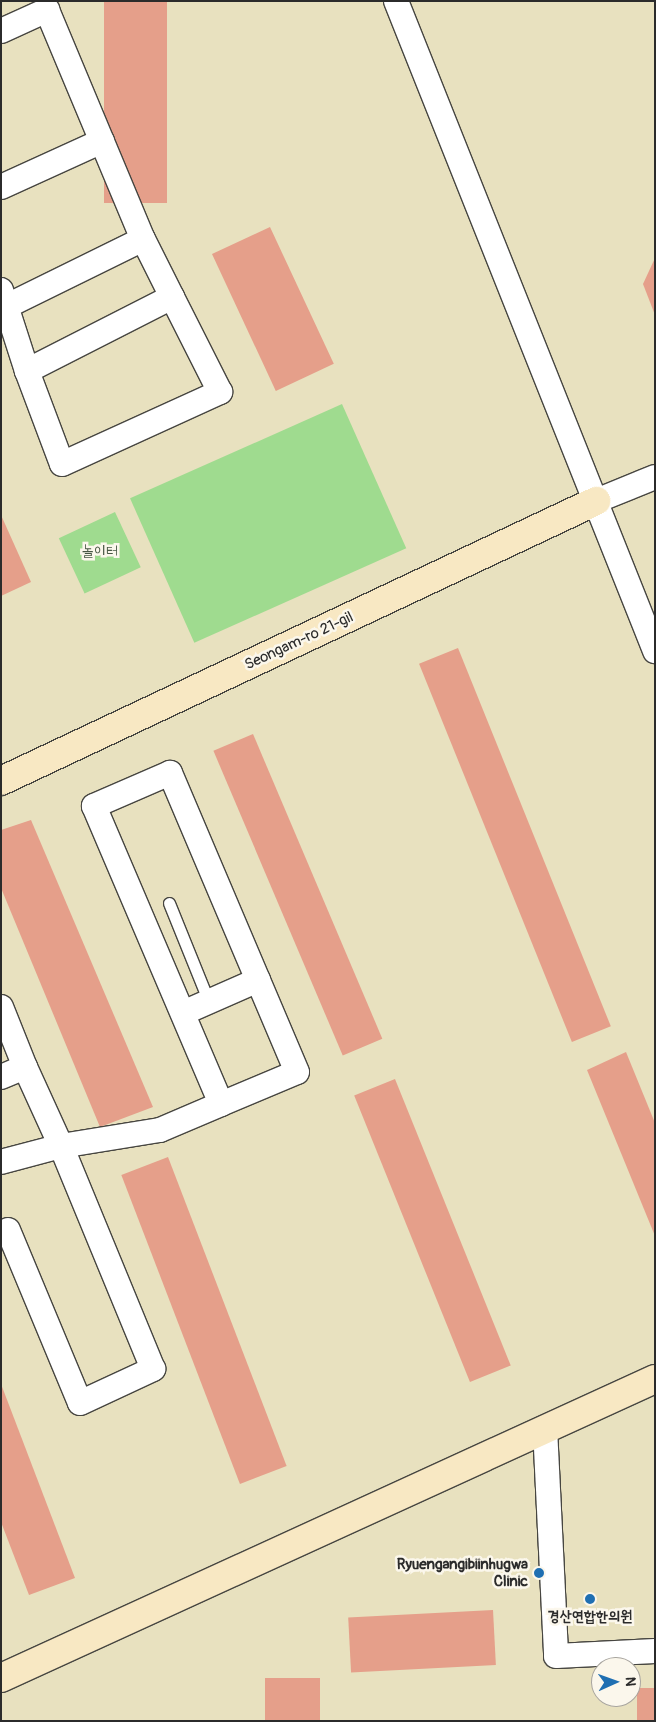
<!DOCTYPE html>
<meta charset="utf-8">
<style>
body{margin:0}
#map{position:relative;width:656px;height:1722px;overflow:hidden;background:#e8e1bf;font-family:Pangolin,"Poor Story",sans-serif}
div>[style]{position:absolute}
.green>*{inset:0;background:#9fdb8f;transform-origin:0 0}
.building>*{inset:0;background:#e59f8a;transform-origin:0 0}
.roads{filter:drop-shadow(1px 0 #474641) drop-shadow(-1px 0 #474641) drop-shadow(0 1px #474641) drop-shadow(0 -1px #474641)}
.lane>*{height:11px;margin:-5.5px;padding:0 5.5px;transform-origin:5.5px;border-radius:5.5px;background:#fff}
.street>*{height:24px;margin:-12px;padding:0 12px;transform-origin:12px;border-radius:12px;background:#fff}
.secondary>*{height:28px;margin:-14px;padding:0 14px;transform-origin:14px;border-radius:14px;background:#f8e8c3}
.dots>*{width:14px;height:14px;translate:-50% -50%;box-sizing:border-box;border:2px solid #fbf7ec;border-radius:50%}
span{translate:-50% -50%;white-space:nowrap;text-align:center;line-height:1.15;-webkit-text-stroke:5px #fbf7ec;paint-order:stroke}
.park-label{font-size:15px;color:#485744}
.street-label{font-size:15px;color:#2b2b2b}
.poi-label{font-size:15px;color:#2b2b2b;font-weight:700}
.right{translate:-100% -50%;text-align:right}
.frame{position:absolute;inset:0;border:2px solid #2b2b2b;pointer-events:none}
.north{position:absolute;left:591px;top:1657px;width:50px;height:50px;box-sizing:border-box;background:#fbf7ec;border:1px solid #a8a59f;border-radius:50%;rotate:88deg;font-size:14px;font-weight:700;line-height:20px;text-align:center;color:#2b2b2b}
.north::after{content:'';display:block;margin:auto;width:18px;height:22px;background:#1f6fb2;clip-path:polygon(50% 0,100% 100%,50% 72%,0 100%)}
</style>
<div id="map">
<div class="green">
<i style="left:342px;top:404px;width:158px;height:232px;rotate:66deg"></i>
<i style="left:115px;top:512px;width:61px;height:62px;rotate:65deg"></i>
</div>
<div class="building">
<i style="left:104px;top:1px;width:63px;height:202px"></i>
<i style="left:270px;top:227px;width:151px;height:64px;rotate:65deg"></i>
<i style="clip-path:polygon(655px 258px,655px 315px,643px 284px)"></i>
<i style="clip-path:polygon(1px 515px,31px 582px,1px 596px)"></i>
<i style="left:458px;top:648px;width:408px;height:42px;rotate:68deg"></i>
<i style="left:253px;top:734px;width:331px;height:43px;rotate:67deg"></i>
<i style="clip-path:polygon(31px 820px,153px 1107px,100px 1127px,1px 888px,1px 830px)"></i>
<i style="clip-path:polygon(626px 1052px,655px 1123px,655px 1236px,587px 1070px)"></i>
<i style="left:395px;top:1079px;width:309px;height:44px;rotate:68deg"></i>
<i style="left:168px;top:1157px;width:331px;height:50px;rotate:69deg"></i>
<i style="clip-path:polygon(1px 1384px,75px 1578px,29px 1595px,1px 1522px)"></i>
<i style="left:493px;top:1610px;width:55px;height:145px;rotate:87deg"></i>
<i style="left:265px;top:1678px;width:55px;height:43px"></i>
<i style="left:655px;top:1688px;width:33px;height:18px;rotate:90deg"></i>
</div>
<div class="roads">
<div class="lane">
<i style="left:169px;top:903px;width:107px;rotate:68deg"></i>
</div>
<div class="street">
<i style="left:396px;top:1px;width:700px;rotate:68.27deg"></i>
<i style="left:1px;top:31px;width:51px;rotate:-24.5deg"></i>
<i style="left:47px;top:10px;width:248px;rotate:67.3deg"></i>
<i style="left:143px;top:239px;width:65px;rotate:63.4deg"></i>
<i style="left:172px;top:297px;width:163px;rotate:153deg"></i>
<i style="left:27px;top:371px;width:85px;rotate:-107.8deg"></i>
<i style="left:1px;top:187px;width:111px;rotate:-24.5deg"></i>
<i style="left:1px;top:309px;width:158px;rotate:-26.2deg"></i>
<i style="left:27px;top:371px;width:99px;rotate:69.4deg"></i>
<i style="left:62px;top:464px;width:174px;rotate:-24.5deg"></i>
<i style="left:220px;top:392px;width:106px;rotate:-116.8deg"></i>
<i style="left:596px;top:501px;width:64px;rotate:-22.1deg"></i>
<i style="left:1px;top:1007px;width:65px;rotate:68.2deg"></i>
<i style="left:25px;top:1067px;width:87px;rotate:65.5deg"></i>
<i style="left:61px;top:1146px;width:62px;rotate:165.1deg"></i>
<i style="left:183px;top:1013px;width:82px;rotate:-23.7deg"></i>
<i style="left:1px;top:1077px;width:26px;rotate:-23deg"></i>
<i style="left:8px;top:1230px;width:187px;rotate:67.4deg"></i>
<i style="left:80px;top:1403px;width:81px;rotate:-25deg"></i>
<i style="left:153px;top:1369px;width:241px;rotate:-112.4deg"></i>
<i style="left:61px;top:1146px;width:100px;rotate:-9.2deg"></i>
<i style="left:160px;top:1130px;width:66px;rotate:-23.1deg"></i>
<i style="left:221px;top:1104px;width:82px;rotate:-22.8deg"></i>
<i style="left:297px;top:1072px;width:325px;rotate:-113deg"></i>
<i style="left:170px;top:773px;width:83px;rotate:156.5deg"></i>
<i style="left:94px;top:806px;width:324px;rotate:66.9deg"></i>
<i style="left:545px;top:1428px;width:228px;rotate:87.2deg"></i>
<i style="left:556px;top:1656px;width:99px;rotate:-2.9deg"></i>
</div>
<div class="secondary">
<i style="left:1px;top:781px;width:658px;rotate:-25.2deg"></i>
<i style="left:1px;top:1678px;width:719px;rotate:-24.57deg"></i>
</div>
</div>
<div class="dots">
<i style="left:539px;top:1573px;background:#1f6fb2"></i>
<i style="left:590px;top:1599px;background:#1f6fb2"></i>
</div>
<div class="park-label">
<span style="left:100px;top:552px">놀이터</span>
</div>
<div class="street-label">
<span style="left:299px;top:641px;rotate:-25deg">Seongam-ro 21-gil</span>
</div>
<div class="poi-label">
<span class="right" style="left:528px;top:1573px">Ryuengangibiinhugwa<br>Clinic</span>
<span style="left:590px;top:1617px">경산연합한의원</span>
</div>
<div class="frame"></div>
<div class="north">N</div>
</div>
